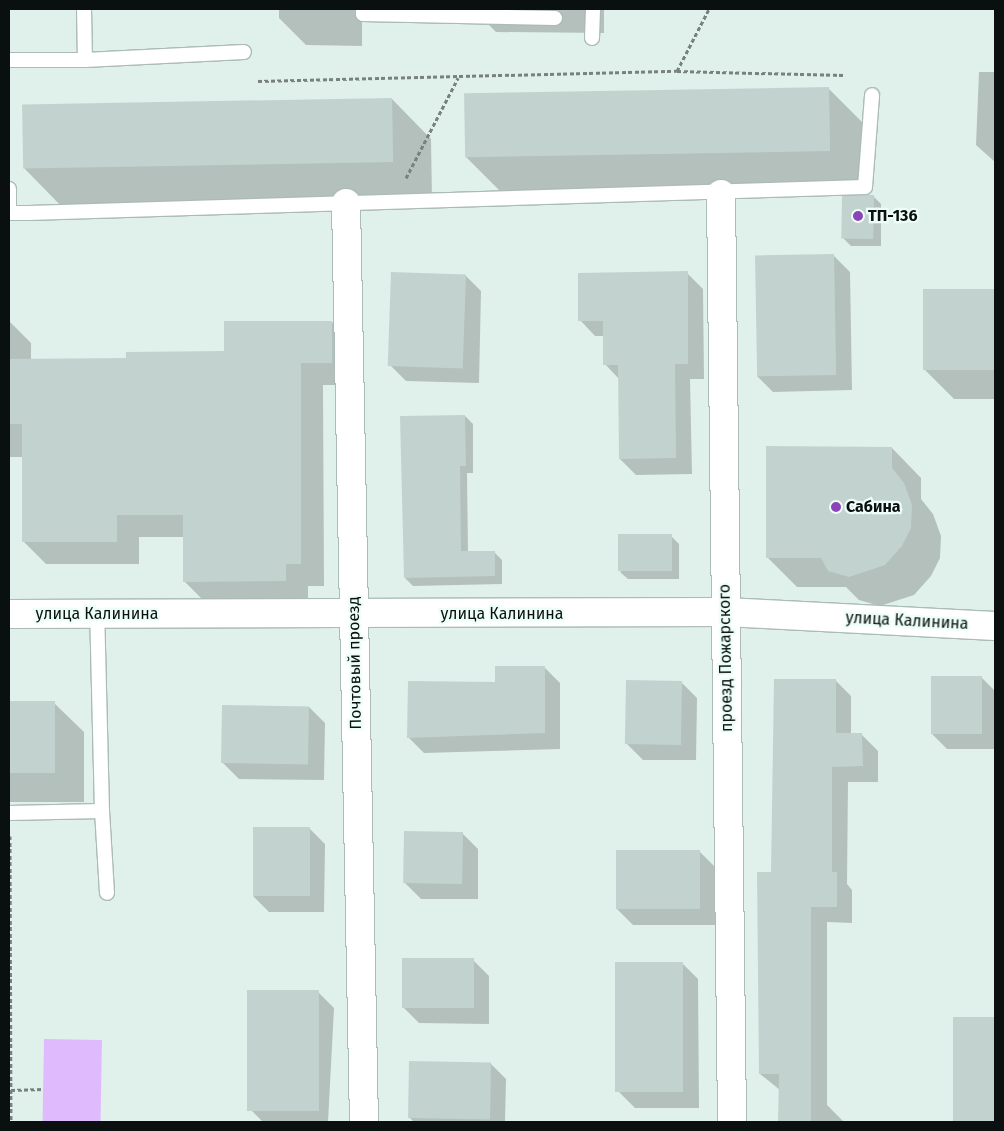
<!DOCTYPE html>
<meta charset="utf-8">
<style>
body{margin:0}
#map{position:relative;width:1004px;height:1131px;overflow:hidden;background:#e0f1ec;font-family:"Fira Sans",sans-serif}
div>[style]{position:absolute}
.green>*{inset:0;background:#dfbbfd;transform-origin:0 0}
.shadow>*{inset:0;background:#0003;transform-origin:0 0}
.building>*{inset:0;background:#c2d3cf;transform-origin:0 0}
.path>*{height:3px;margin-top:-1.5px;transform-origin:0;background:repeating-linear-gradient(90deg,#77827f 0 4px,transparent 0 6.5px)}
.roads{filter:drop-shadow(1px 0 #abbbb7) drop-shadow(-1px 0 #abbbb7) drop-shadow(0 1px #abbbb7) drop-shadow(0 -1px #abbbb7)}
.service>*{height:14px;margin:-7px;padding:0 7px;transform-origin:7px;border-radius:7px;background:#fff}
.minor>*{height:28px;margin:-14px;padding:0 14px;transform-origin:14px;border-radius:14px;background:#fff}
.tertiary>*{height:28px;margin:-14px;padding:0 14px;transform-origin:14px;border-radius:14px;background:#fff}
.dots>*{width:14px;height:14px;translate:-50% -50%;box-sizing:border-box;border:2px solid #edfef9;border-radius:50%}
span{translate:-50% -50%;white-space:nowrap;text-align:center;line-height:1.15;-webkit-text-stroke:4.5px #edfef9;paint-order:stroke}
.poi-label{font-size:16px;color:#0a100f;font-weight:700}
.left{translate:0 -50%;text-align:left}
.street-label{font-size:16px;color:#0a100f}
.frame{position:absolute;inset:0;border:10px solid #0a100f;pointer-events:none}
</style>
<div id="map">
<div class="green">
<i style="left:44px;top:1039px;width:58px;height:83px;rotate:1deg"></i>
</div>
<div class="shadow">
<i style="clip-path:polygon(279px 9px,377px 9px,362px 10px,362px 46px,306px 45px,279px 18px)"></i>
<i style="clip-path:polygon(473px 9px,604px 9px,604px 33px,496px 32px)"></i>
<i style="clip-path:polygon(995px 42px,995px 162px,976px 145px,979px 72px,994px 72px)"></i>
<i style="clip-path:polygon(828px 88px,868px 128px,868px 190px,505px 196px,466px 157px)"></i>
<i style="clip-path:polygon(392px 99px,431px 139px,432px 201px,63px 208px,24px 168px)"></i>
<i style="clip-path:polygon(873px 196px,881px 204px,881px 246px,851px 246px,843px 238px)"></i>
<i style="clip-path:polygon(834px 256px,850px 272px,852px 390px,773px 392px,757px 376px)"></i>
<i style="clip-path:polygon(687px 273px,703px 289px,704px 379px,690px 379px,692px 474px,636px 475px,620px 459px,619px 379px,605px 364px,604px 336px,595px 336px,580px 320px)"></i>
<i style="clip-path:polygon(465px 275px,481px 291px,479px 383px,406px 381px,390px 365px)"></i>
<i style="clip-path:polygon(995px 290px,995px 399px,954px 399px,924px 369px,925px 291px)"></i>
<i style="clip-path:polygon(9px 321px,31px 343px,31px 360px,127px 360px,225px 352px,332px 322px,354px 345px,354px 385px,323px 385px,324px 586px,308px 586px,308px 603px,207px 604px,184px 581px,184px 537px,139px 537px,139px 564px,46px 564px,24px 542px,24px 457px,9px 457px)"></i>
<i style="clip-path:polygon(465px 416px,473px 424px,473px 473px,467px 473px,468px 553px,494px 552px,502px 560px,502px 584px,413px 586px,405px 578px)"></i>
<i style="clip-path:polygon(892px 448px,921px 478px,921px 499px,933px 514px,941px 536px,940px 558px,931px 576px,914px 595px,880px 606px,859px 600px,846px 587px,797px 587px,767px 557px)"></i>
<i style="clip-path:polygon(671px 536px,679px 544px,679px 579px,628px 579px,620px 572px)"></i>
<i style="clip-path:polygon(544px 667px,560px 683px,560px 749px,424px 753px,408px 737px,496px 683px)"></i>
<i style="clip-path:polygon(981px 677px,995px 691px,995px 749px,947px 749px,931px 733px)"></i>
<i style="clip-path:polygon(835px 680px,851px 696px,851px 735px,862px 735px,878px 751px,878px 782px,848px 782px,847px 884px,852px 890px,852px 923px,827px 922px,827px 1105px,844px 1122px,779px 1122px,780px 1090px,760px 1074px,772px 873px)"></i>
<i style="clip-path:polygon(681px 682px,697px 698px,696px 760px,643px 760px,627px 744px)"></i>
<i style="clip-path:polygon(9px 703px,54px 703px,84px 732px,84px 802px,9px 802px)"></i>
<i style="clip-path:polygon(309px 707px,325px 723px,324px 780px,239px 779px,223px 763px)"></i>
<i style="clip-path:polygon(309px 828px,325px 844px,324px 912px,269px 912px,253px 896px)"></i>
<i style="clip-path:polygon(462px 833px,478px 849px,478px 899px,421px 899px,405px 883px)"></i>
<i style="clip-path:polygon(699px 851px,715px 867px,715px 925px,633px 925px,617px 909px)"></i>
<i style="clip-path:polygon(473px 960px,489px 976px,489px 1024px,419px 1023px,403px 1007px)"></i>
<i style="clip-path:polygon(682px 963px,698px 979px,699px 1108px,635px 1108px,619px 1092px)"></i>
<i style="clip-path:polygon(318px 992px,334px 1008px,328px 1122px,263px 1122px,251px 1110px)"></i>
<i style="left:995px;top:1018px;width:104px;height:41px;rotate:90deg"></i>
<i style="clip-path:polygon(490px 1063px,506px 1079px,505px 1122px,414px 1122px,410px 1118px)"></i>
</div>
<div class="building">
<i style="left:829px;top:87px;width:64px;height:365px;rotate:89deg"></i>
<i style="left:392px;top:98px;width:64px;height:370px;rotate:89deg"></i>
<i style="left:874px;top:195px;width:44px;height:32px;rotate:91deg"></i>
<i style="left:834px;top:254px;width:121px;height:79px;rotate:89deg"></i>
<i style="clip-path:polygon(688px 271px,688px 364px,675px 364px,676px 458px,619px 459px,618px 365px,603px 365px,603px 321px,578px 321px,578px 273px)"></i>
<i style="left:391px;top:272px;width:75px;height:94px;rotate:2deg"></i>
<i style="left:923px;top:289px;width:72px;height:81px"></i>
<i style="clip-path:polygon(224px 321px,332px 321px,332px 363px,301px 363px,301px 564px,286px 564px,286px 581px,183px 582px,183px 515px,117px 515px,117px 542px,22px 542px,22px 424px,9px 424px,9px 359px,126px 358px,126px 352px,224px 351px)"></i>
<i style="clip-path:polygon(465px 415px,466px 466px,460px 466px,461px 551px,495px 551px,495px 576px,404px 578px,400px 416px)"></i>
<i style="clip-path:polygon(766px 446px,892px 447px,892px 468px,904px 483px,912px 505px,911px 528px,902px 546px,885px 565px,849px 577px,828px 571px,821px 558px,766px 558px)"></i>
<i style="left:672px;top:534px;width:37px;height:54px;rotate:90deg"></i>
<i style="clip-path:polygon(495px 666px,545px 666px,545px 733px,407px 738px,408px 681px,495px 682px)"></i>
<i style="left:931px;top:676px;width:51px;height:58px"></i>
<i style="clip-path:polygon(774px 679px,836px 679px,836px 733px,862px 733px,863px 766px,832px 767px,832px 872px,837px 872px,837px 907px,811px 907px,811px 1122px,778px 1122px,779px 1074px,759px 1074px,757px 872px,771px 872px)"></i>
<i style="left:626px;top:680px;width:56px;height:64px;rotate:1deg"></i>
<i style="left:9px;top:701px;width:46px;height:72px"></i>
<i style="left:222px;top:705px;width:87px;height:58px;rotate:1deg"></i>
<i style="left:253px;top:827px;width:57px;height:69px"></i>
<i style="left:404px;top:831px;width:59px;height:52px;rotate:1deg"></i>
<i style="left:616px;top:850px;width:84px;height:59px"></i>
<i style="left:402px;top:958px;width:72px;height:50px"></i>
<i style="left:615px;top:962px;width:68px;height:130px"></i>
<i style="left:247px;top:990px;width:72px;height:121px"></i>
<i style="left:995px;top:1017px;width:105px;height:42px;rotate:90deg"></i>
<i style="left:409px;top:1061px;width:82px;height:57px;rotate:1deg"></i>
</div>
<div class="path">
<i style="left:677px;top:71px;width:167px;rotate:1.4deg"></i>
<i style="left:258px;top:81px;width:419px;rotate:-1.4deg"></i>
<i style="left:677px;top:71px;width:70px;rotate:-62.7deg"></i>
<i style="left:406px;top:178px;width:113px;rotate:-62.5deg"></i>
<i style="left:10px;top:836px;width:286px;rotate:89.8deg"></i>
<i style="left:11px;top:1090px;width:32px;rotate:-2deg"></i>
</div>
<div class="roads">
<div class="service">
<i style="left:363px;top:9px;width:5px;rotate:90deg"></i>
<i style="left:363px;top:14px;width:192px;rotate:1.2deg"></i>
<i style="left:592px;top:38px;width:29px;rotate:-88deg"></i>
<i style="left:9px;top:60px;width:76px"></i>
<i style="left:85px;top:60px;width:51px;rotate:-91.1deg"></i>
<i style="left:85px;top:60px;width:159px;rotate:-2.9deg"></i>
<i style="left:9px;top:189px;width:24px;rotate:90deg"></i>
<i style="left:9px;top:213px;width:20px"></i>
<i style="left:29px;top:213px;width:836px;rotate:-1.78deg"></i>
<i style="left:865px;top:187px;width:92px;rotate:-85.6deg"></i>
<i style="left:102px;top:811px;width:82px;rotate:86.5deg"></i>
<i style="left:9px;top:813px;width:93px;rotate:-1.2deg"></i>
<i style="left:102px;top:811px;width:198px;rotate:-91.4deg"></i>
</div>
<div class="minor">
<i style="left:721px;top:194px;width:928px;rotate:89.32deg"></i>
<i style="left:346px;top:203px;width:919px;rotate:88.88deg"></i>
</div>
<div class="tertiary">
<i style="left:9px;top:614px;width:717px;rotate:-0.16deg"></i>
<i style="left:726px;top:612px;width:269px;rotate:3deg"></i>
</div>
</div>
<div class="dots">
<i style="left:858px;top:216px;background:#8b45b9"></i>
<i style="left:836px;top:507px;background:#8b45b9"></i>
</div>
<div class="poi-label">
<span class="left" style="left:868px;top:216px">ТП-136</span>
<span class="left" style="left:846px;top:507px">Сабина</span>
</div>
<div class="street-label">
<span style="left:97px;top:614px">улица Калинина</span>
<span style="left:502px;top:614px">улица Калинина</span>
<span style="left:907px;top:621px;rotate:3deg">улица Калинина</span>
<span style="left:726px;top:658px;rotate:-91deg">проезд Пожарского</span>
<span style="left:355px;top:663px;rotate:-91deg">Почтовый проезд</span>
</div>
<div class="frame"></div>
</div>
